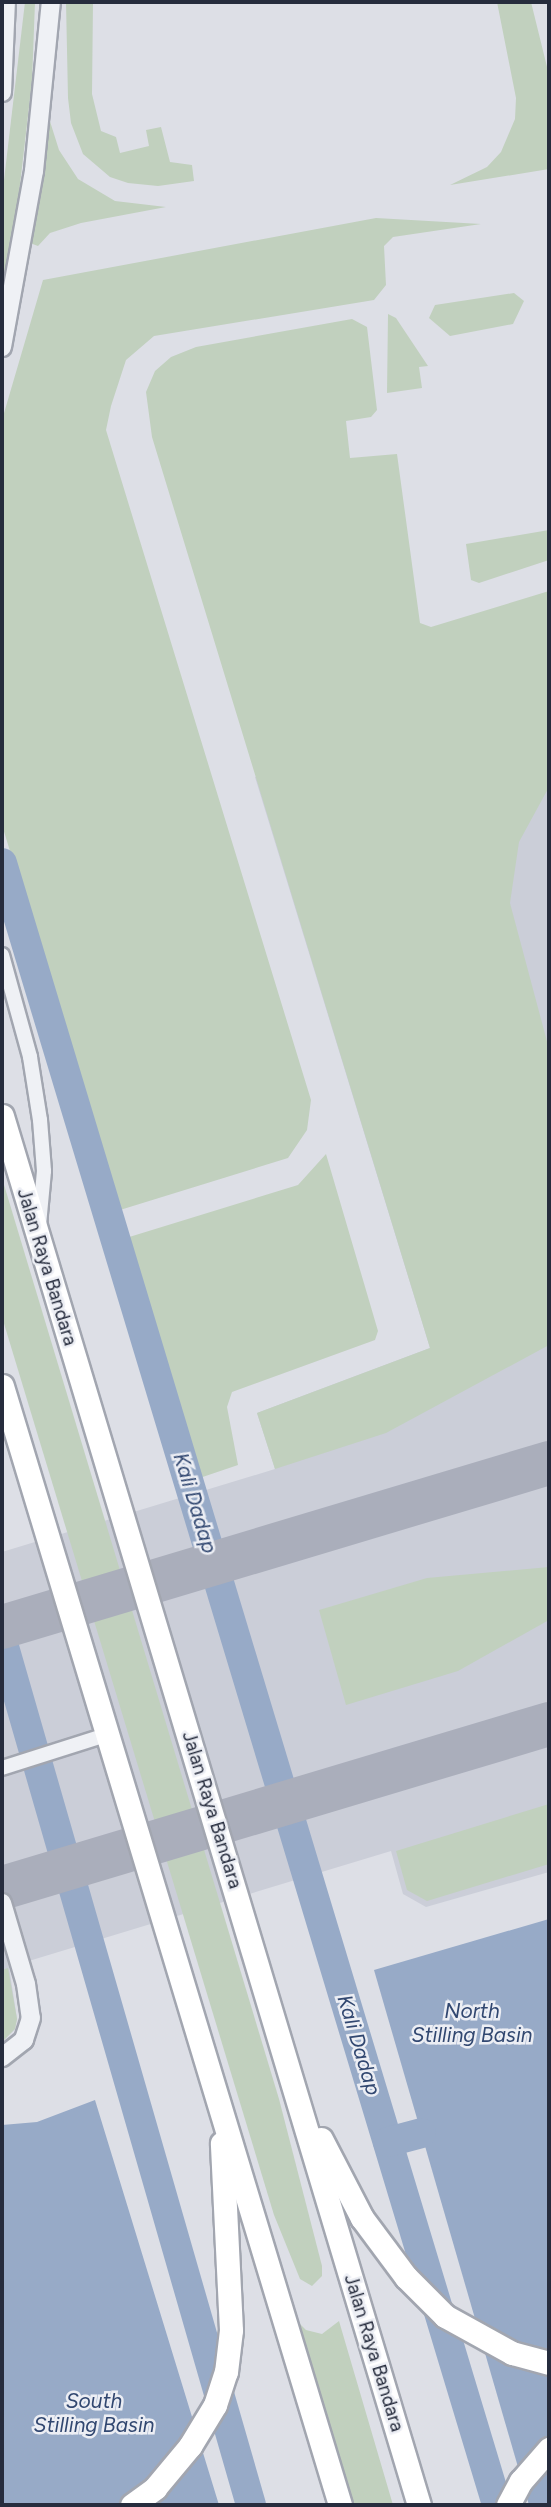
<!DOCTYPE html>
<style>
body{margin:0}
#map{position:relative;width:551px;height:2507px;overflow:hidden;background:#dddfe6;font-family:Figtree,sans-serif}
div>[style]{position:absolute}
.built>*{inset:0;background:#cbced8}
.green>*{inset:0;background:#c1d0be}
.water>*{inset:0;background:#97aac7}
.river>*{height:30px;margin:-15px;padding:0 15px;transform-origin:15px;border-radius:15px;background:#97aac7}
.taxiway>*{height:44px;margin:-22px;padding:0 22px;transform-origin:22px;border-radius:22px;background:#aaaebb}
.roads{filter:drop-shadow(2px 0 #a2a6b0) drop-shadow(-2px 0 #a2a6b0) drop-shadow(0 2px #a2a6b0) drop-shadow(0 -2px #a2a6b0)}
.minor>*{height:14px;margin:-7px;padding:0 7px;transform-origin:7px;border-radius:7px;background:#eff1f5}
.tertiary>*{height:18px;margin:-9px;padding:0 9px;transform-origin:9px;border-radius:9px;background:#eff1f5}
.primary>*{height:23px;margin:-11.5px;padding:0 11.5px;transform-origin:11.5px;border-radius:11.5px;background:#fff}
span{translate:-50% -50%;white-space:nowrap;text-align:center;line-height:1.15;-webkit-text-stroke:5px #eceef4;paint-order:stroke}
.street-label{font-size:19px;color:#262c3d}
.water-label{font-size:21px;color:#314770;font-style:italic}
.frame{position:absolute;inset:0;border:4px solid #262c3d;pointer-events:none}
</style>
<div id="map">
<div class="built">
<i style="clip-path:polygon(549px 693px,549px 1872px,426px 1907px,403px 1894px,391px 1851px,9px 1967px,17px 2019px,15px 2029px,2px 2042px,2px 1552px,275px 1469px,257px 1413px,430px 1348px,255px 777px)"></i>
</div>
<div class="green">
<i style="clip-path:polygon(25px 2px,35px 2px,32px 81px,16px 219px,2px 284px,2px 197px)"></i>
<i style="clip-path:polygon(66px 2px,93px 2px,92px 94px,101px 131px,116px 137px,120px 153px,149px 146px,146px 130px,161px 127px,170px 162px,192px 165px,194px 181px,158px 186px,128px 183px,110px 177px,83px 154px,71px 123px,68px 98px)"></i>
<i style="clip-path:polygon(497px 2px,531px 2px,549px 75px,549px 169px,450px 185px,487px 167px,501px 152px,515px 119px,516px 98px)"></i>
<i style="clip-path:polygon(48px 115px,59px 150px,78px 179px,115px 201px,166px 207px,81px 223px,50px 233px,38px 246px,30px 243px)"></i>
<i style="clip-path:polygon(376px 218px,481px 224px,393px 237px,384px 246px,386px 285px,374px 300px,154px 336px,126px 360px,111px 406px,106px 430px,311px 1100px,307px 1130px,288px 1158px,120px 1210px,2px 825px,2px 420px,43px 280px)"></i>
<i style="clip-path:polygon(514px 293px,524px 301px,513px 324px,450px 336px,429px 318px,435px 305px)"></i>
<i style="clip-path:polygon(388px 314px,396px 318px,428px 366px,419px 367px,422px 388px,387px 393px)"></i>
<i style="clip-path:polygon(352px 319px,367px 327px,377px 410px,371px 417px,346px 421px,350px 458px,397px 454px,420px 623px,431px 627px,549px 591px,549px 787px,519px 842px,510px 903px,549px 1049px,549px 1345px,386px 1433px,275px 1469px,257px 1413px,430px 1348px,152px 437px,146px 392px,155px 371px,171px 357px,196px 347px)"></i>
<i style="clip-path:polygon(549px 530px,549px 560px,479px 583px,471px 580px,466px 544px)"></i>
<i style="clip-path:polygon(326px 1154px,378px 1331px,375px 1340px,232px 1392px,227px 1407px,238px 1465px,182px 1484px,113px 1242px,298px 1185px)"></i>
<i style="clip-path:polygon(2px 1178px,279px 2099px,322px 2266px,322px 2276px,312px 2286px,300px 2279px,274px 2215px,2px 1317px)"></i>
<i style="clip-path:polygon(549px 1567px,549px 1620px,458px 1671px,346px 1705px,319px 1610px,427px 1578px)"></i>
<i style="clip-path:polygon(549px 1804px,549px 1864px,427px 1901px,407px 1890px,396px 1851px)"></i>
<i style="clip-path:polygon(8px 1968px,17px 2019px,15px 2029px,2px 2042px,2px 1970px)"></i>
<i style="clip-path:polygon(297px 2321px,306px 2330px,322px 2334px,339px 2321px,393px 2505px,352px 2505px)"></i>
</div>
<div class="water">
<i style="clip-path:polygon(549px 1919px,549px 2505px,529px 2505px,374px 1970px)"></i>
<i style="clip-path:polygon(95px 2100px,219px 2505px,2px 2505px,2px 2125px,37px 2122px)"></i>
</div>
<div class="river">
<i style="left:2px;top:863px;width:1715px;rotate:73.22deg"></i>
<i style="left:2px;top:1640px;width:900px;rotate:73.94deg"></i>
<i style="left:388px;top:2142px;width:34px;rotate:-15deg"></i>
</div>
<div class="taxiway">
<i style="left:2px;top:1627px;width:571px;rotate:-16.69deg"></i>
<i style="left:2px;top:1888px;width:571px;rotate:-16.69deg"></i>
</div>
<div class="roads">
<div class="minor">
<i style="left:2px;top:955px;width:106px;rotate:74.6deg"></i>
<i style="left:30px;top:1057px;width:64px;rotate:81deg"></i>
<i style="left:40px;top:1120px;width:51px;rotate:85.5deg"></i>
<i style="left:44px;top:1171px;width:54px;rotate:95.3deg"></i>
<i style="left:2px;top:1768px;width:109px;rotate:-17.6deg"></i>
</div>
<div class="tertiary">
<i style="left:2px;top:92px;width:90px;rotate:-87.5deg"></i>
<i style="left:2px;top:347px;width:179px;rotate:-79.7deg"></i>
<i style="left:34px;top:171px;width:170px;rotate:-84.3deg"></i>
<i style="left:2px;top:1903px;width:84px;rotate:73.5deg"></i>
<i style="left:26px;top:1984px;width:34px;rotate:82deg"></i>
<i style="left:31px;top:2018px;width:23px;rotate:108deg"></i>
<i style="left:24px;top:2040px;width:28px;rotate:142deg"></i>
</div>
<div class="primary">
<i style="left:2px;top:1116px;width:1450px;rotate:73.29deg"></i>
<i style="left:2px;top:1386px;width:1169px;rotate:73.19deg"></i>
<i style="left:321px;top:2139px;width:89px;rotate:62.6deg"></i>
<i style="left:362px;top:2218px;width:74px;rotate:53.3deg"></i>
<i style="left:406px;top:2277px;width:55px;rotate:45deg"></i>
<i style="left:445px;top:2316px;width:77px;rotate:28.9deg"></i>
<i style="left:512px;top:2353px;width:38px;rotate:15deg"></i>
<i style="left:132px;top:2505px;width:29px;rotate:-36deg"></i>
<i style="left:155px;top:2488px;width:55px;rotate:-50.2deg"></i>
<i style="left:190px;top:2446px;width:48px;rotate:-58.6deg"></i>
<i style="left:215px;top:2405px;width:35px;rotate:-72deg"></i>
<i style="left:226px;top:2372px;width:42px;rotate:-83.2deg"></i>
<i style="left:231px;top:2330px;width:187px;rotate:-92.8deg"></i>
<i style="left:508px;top:2505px;width:27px;rotate:-62deg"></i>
<i style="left:521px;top:2481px;width:43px;rotate:-48.8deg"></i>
</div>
</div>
<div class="street-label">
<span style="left:47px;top:1267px;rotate:73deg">Jalan Raya Bandara</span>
<span style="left:212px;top:1810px;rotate:73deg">Jalan Raya Bandara</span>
<span style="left:374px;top:2353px;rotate:73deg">Jalan Raya Bandara</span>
</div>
<div class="water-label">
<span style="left:195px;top:1503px;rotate:73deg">Kali Dadap</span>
<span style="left:472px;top:2023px">North<br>Stilling Basin</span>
<span style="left:359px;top:2045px;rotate:73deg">Kali Dadap</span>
<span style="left:94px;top:2413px">South<br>Stilling Basin</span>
</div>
<div class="frame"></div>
</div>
